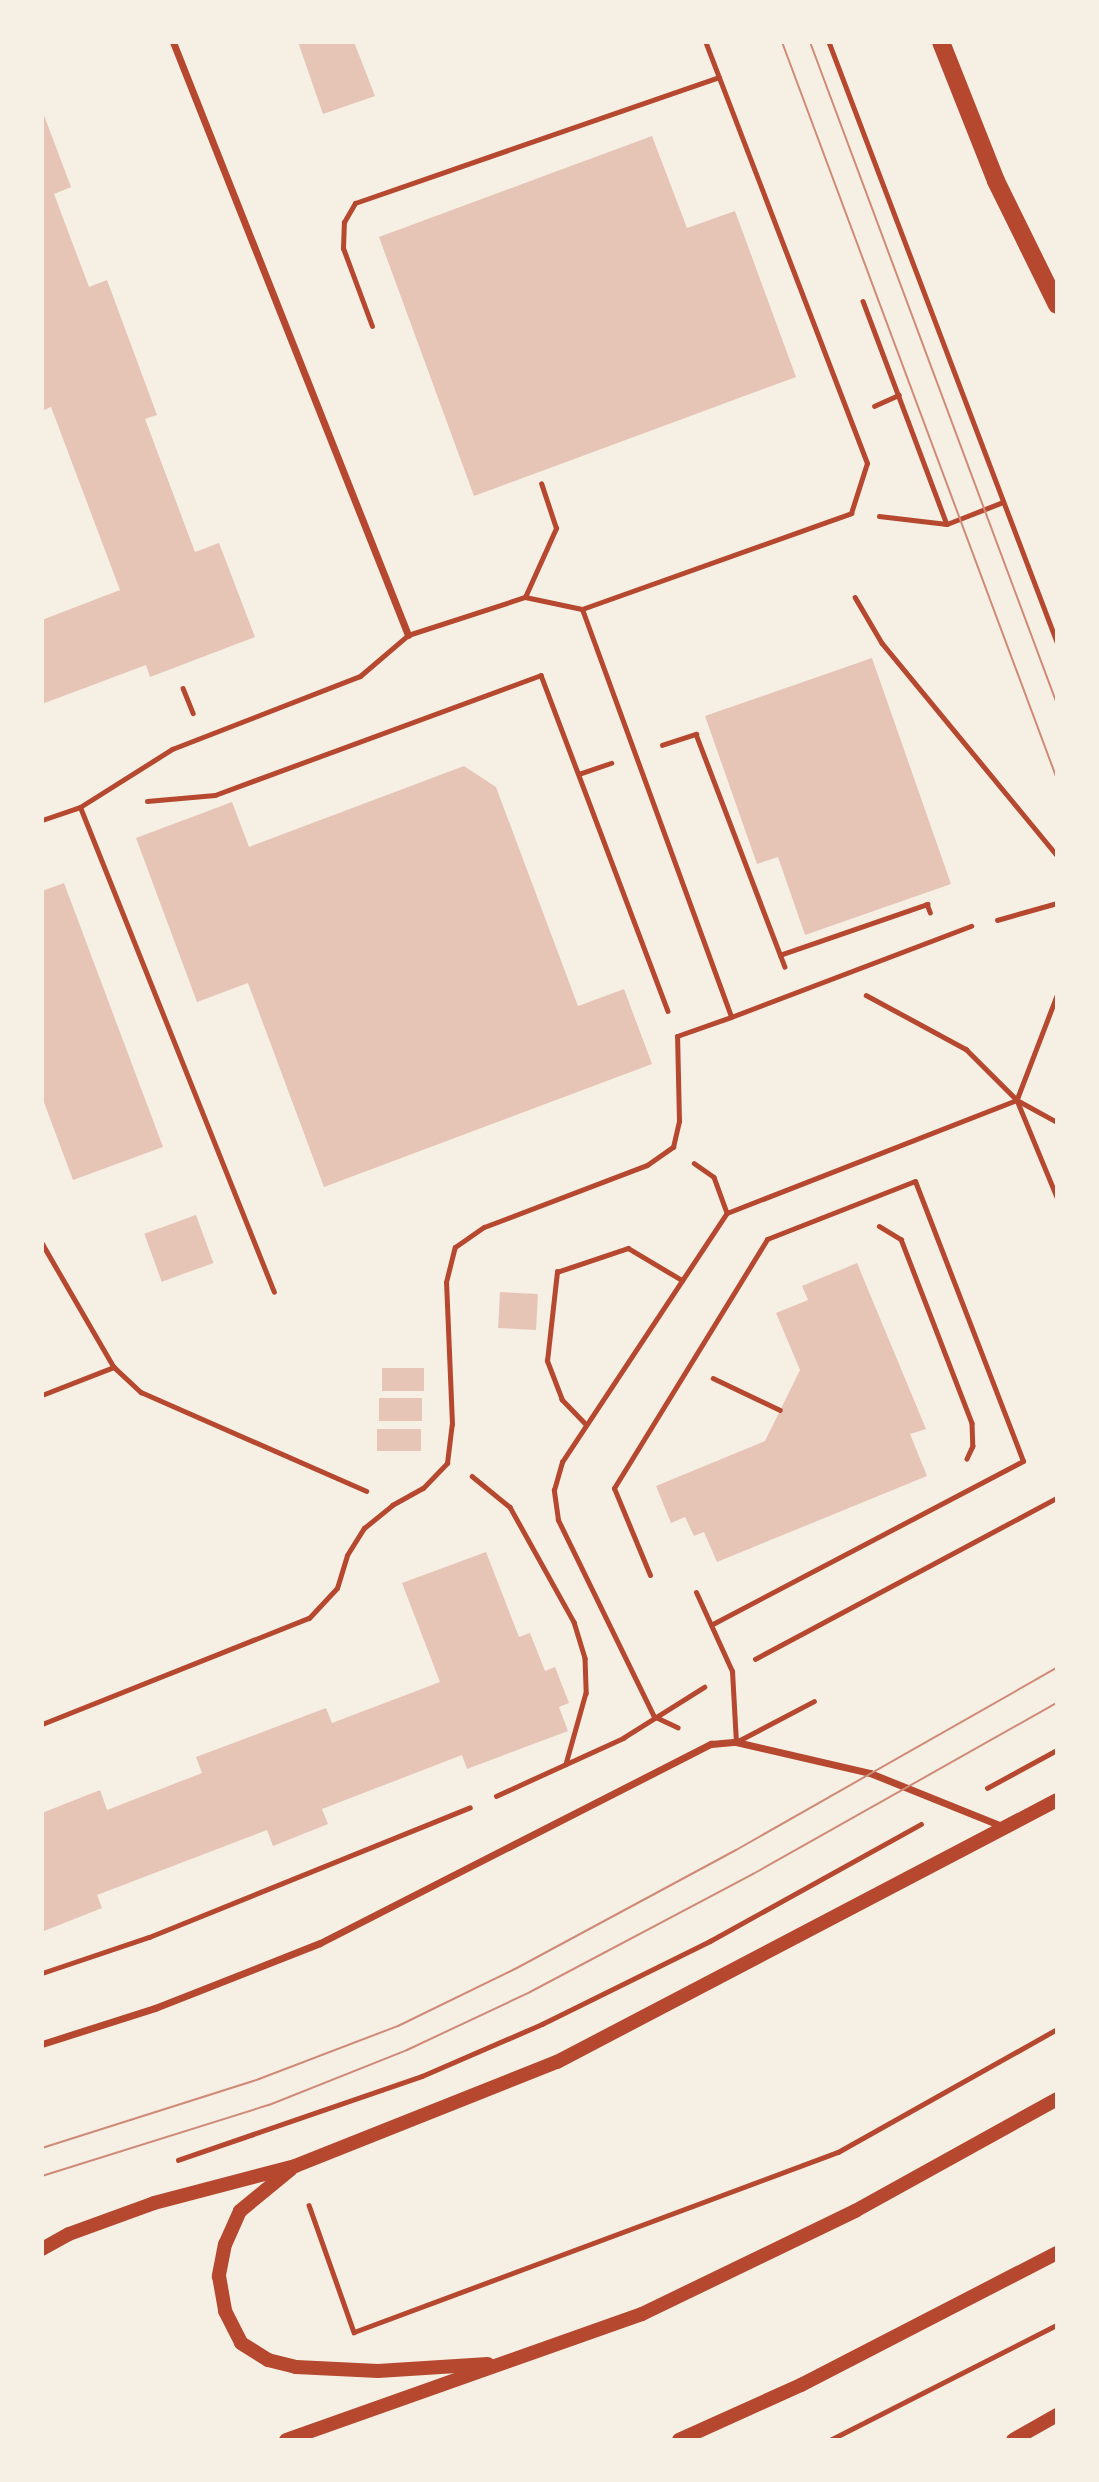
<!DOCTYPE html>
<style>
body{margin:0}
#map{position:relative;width:1099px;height:2482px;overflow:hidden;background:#f6efe4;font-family:Inter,sans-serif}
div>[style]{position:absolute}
.building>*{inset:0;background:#e6c5b7;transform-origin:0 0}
.path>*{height:4.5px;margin:-2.25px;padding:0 2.25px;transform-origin:2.25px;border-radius:2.25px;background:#b5482f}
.service>*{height:5px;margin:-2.5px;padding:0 2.5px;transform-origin:2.5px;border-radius:2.5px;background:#b5482f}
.minor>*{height:7px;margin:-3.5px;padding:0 3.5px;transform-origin:3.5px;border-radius:3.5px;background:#b5482f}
.secondary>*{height:14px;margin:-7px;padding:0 7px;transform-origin:7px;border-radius:7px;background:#b5482f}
.primary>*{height:18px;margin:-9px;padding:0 9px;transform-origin:9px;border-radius:9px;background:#b5482f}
.tram>*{height:2px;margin:-1px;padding:0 1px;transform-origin:1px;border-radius:1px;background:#cf8b77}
span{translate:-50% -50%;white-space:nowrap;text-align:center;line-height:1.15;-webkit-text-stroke:7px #f6efe4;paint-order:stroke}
.frame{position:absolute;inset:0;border:44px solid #f6efe4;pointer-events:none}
</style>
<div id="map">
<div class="building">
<i style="clip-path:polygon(298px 42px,354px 42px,375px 96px,323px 114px)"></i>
<i style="clip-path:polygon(42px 110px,71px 187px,54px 194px,89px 287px,107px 280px,157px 415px,145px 419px,195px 552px,219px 543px,255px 637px,150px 677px,146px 665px,42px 704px,42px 620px,120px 590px,51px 407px,42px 411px)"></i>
<i style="clip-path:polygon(652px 136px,687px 228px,735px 211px,796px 377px,474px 496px,379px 237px)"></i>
<i style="clip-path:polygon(872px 658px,951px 884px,805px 935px,778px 857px,757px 864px,705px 716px)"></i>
<i style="clip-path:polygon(464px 766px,496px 787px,578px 1006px,624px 989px,652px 1064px,324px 1187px,248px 983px,197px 1002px,136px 838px,232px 802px,249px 847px)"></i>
<i style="clip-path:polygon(64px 883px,163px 1147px,73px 1180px,42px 1097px,42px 891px)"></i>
<i style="left:196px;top:1215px;width:51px;height:55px;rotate:70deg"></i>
<i style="clip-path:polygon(857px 1263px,926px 1429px,910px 1434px,927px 1476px,717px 1562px,704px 1532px,694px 1536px,685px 1517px,671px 1523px,656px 1486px,765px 1441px,800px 1370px,776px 1313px,808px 1300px,802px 1286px)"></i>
<i style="left:500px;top:1292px;width:38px;height:36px;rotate:3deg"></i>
<i style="left:382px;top:1368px;width:42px;height:23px"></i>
<i style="left:379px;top:1398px;width:43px;height:23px"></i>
<i style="left:377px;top:1429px;width:44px;height:22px"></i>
<i style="clip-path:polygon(486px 1552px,519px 1637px,530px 1633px,545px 1671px,555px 1667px,569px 1703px,559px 1707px,568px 1731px,467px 1769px,462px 1755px,322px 1809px,328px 1824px,273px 1846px,267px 1830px,97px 1895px,102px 1908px,44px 1931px,42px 1813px,100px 1790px,107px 1810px,202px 1773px,196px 1757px,326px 1708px,332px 1723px,440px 1682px,402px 1583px)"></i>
</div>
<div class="path">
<i style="left:829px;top:42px;width:642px;rotate:69.19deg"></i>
<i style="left:863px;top:301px;width:238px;rotate:69.4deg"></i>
<i style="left:874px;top:406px;width:27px;rotate:-24deg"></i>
<i style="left:879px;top:516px;width:68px;rotate:6.7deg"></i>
<i style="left:947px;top:524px;width:60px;rotate:-21.4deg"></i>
<i style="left:855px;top:597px;width:53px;rotate:59.6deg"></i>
<i style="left:882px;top:643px;width:275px;rotate:50.5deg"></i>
<i style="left:183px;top:688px;width:27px;rotate:68deg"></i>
<i style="left:662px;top:745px;width:36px;rotate:-18deg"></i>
<i style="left:696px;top:734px;width:249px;rotate:69.1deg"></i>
<i style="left:579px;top:774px;width:34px;rotate:-19deg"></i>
<i style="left:147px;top:801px;width:68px;rotate:-5deg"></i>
<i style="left:215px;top:795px;width:347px;rotate:-20.2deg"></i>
<i style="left:541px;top:675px;width:359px;rotate:69.3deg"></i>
<i style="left:997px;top:920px;width:62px;rotate:-15.8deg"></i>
<i style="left:780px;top:955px;width:156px;rotate:-19.1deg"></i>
<i style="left:927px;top:904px;width:9px;rotate:69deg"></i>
<i style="left:866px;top:995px;width:114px;rotate:28.4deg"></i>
<i style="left:966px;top:1049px;width:72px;rotate:45deg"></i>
<i style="left:1017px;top:1100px;width:46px;rotate:28.8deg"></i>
<i style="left:1057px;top:996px;width:111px;rotate:111deg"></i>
<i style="left:1017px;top:1100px;width:105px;rotate:67.6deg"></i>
<i style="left:694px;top:1163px;width:24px;rotate:35deg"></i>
<i style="left:714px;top:1177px;width:38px;rotate:70deg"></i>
<i style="left:879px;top:1226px;width:26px;rotate:31deg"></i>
<i style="left:901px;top:1239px;width:197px;rotate:68.9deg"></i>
<i style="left:972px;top:1423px;width:23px;rotate:88deg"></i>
<i style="left:973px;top:1446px;width:14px;rotate:115deg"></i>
<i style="left:42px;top:1243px;width:143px;rotate:59.9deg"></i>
<i style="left:114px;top:1367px;width:37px;rotate:43deg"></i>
<i style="left:141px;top:1392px;width:246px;rotate:23.7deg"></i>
<i style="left:713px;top:1378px;width:74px;rotate:25.5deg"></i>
<i style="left:42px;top:1395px;width:77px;rotate:-21.3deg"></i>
<i style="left:586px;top:1425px;width:35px;rotate:-134deg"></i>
<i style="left:562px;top:1400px;width:42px;rotate:-111deg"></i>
<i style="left:547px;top:1361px;width:90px;rotate:-83.6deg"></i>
<i style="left:557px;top:1272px;width:75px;rotate:-18.7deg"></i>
<i style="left:628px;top:1248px;width:63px;rotate:30.7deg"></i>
<i style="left:472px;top:1476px;width:49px;rotate:39.2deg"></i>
<i style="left:510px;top:1507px;width:132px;rotate:60.9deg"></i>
<i style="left:574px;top:1622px;width:38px;rotate:73deg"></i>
<i style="left:585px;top:1658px;width:35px;rotate:88deg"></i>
<i style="left:586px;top:1693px;width:74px;rotate:105.7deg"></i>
<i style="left:755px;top:1659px;width:342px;rotate:-28.1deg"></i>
<i style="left:678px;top:1728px;width:26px;rotate:-155deg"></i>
<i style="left:654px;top:1717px;width:219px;rotate:-116deg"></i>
<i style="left:558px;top:1520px;width:30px;rotate:-98deg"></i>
<i style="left:554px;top:1490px;width:29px;rotate:-74deg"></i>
<i style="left:562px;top:1462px;width:299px;rotate:-56.5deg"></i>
<i style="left:727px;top:1213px;width:311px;rotate:-21.3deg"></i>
<i style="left:987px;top:1788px;width:80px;rotate:-28.5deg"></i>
<i style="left:496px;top:1796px;width:140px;rotate:-24.5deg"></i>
<i style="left:623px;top:1738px;width:96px;rotate:-32.2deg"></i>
<i style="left:178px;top:2160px;width:258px;rotate:-19deg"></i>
<i style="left:422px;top:2076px;width:131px;rotate:-23.4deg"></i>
<i style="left:542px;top:2024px;width:187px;rotate:-26.3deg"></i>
<i style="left:710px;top:1941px;width:241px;rotate:-29deg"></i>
<i style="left:309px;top:2205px;width:135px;rotate:70.5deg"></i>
<i style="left:354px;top:2332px;width:516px;rotate:-20.4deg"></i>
<i style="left:838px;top:2152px;width:251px;rotate:-29.3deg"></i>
<i style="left:830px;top:2440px;width:254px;rotate:-26.9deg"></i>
</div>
<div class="service">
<i style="left:372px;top:326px;width:83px;rotate:-110.4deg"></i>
<i style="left:343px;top:248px;width:26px;rotate:-88deg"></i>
<i style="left:344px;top:222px;width:22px;rotate:-60deg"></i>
<i style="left:355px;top:203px;width:385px;rotate:-19.1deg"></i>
<i style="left:525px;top:597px;width:76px;rotate:-65.8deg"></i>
<i style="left:556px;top:528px;width:47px;rotate:-108.4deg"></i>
<i style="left:582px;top:609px;width:286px;rotate:-19.6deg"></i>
<i style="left:851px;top:513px;width:52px;rotate:-72.3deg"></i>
<i style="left:867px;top:463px;width:451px;rotate:-111deg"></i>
<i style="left:80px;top:807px;width:522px;rotate:68.2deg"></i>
<i style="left:42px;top:820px;width:40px;rotate:-18.9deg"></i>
<i style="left:80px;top:807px;width:109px;rotate:-32.2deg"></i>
<i style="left:172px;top:749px;width:202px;rotate:-21.2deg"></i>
<i style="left:360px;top:676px;width:63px;rotate:-40.5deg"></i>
<i style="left:408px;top:635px;width:123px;rotate:-18deg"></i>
<i style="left:525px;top:597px;width:58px;rotate:11.9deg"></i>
<i style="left:582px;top:609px;width:434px;rotate:69.9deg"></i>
<i style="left:731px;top:1017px;width:257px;rotate:-20.8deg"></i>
<i style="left:650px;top:1575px;width:94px;rotate:-112.5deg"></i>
<i style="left:614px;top:1488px;width:292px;rotate:-58.4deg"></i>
<i style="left:767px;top:1239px;width:159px;rotate:-21.4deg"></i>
<i style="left:915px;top:1181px;width:300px;rotate:68.9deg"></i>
<i style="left:1023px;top:1461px;width:350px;rotate:152.3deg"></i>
<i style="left:696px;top:1592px;width:87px;rotate:65.5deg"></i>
<i style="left:732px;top:1671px;width:71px;rotate:86.8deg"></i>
<i style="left:736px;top:1742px;width:88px;rotate:-27.7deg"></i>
<i style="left:42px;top:1724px;width:287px;rotate:-21.7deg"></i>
<i style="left:309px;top:1618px;width:41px;rotate:-47deg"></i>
<i style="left:337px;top:1588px;width:34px;rotate:-73deg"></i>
<i style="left:347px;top:1555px;width:32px;rotate:-58deg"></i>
<i style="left:364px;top:1528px;width:36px;rotate:-39deg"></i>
<i style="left:392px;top:1505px;width:35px;rotate:-29deg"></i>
<i style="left:423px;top:1488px;width:35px;rotate:-46deg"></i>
<i style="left:447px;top:1463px;width:39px;rotate:-83deg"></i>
<i style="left:452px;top:1424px;width:142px;rotate:-92.4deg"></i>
<i style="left:446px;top:1282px;width:36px;rotate:-76deg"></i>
<i style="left:455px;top:1247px;width:35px;rotate:-35deg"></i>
<i style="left:484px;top:1227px;width:174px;rotate:-20.8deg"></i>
<i style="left:647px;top:1165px;width:32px;rotate:-35deg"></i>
<i style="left:673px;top:1147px;width:27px;rotate:-77deg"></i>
<i style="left:679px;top:1121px;width:85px;rotate:-91.3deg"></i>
<i style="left:677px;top:1036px;width:57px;rotate:-19.4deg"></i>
<i style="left:42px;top:1973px;width:113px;rotate:-18.6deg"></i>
<i style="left:149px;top:1937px;width:346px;rotate:-22deg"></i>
</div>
<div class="minor">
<i style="left:173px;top:42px;width:638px;rotate:68.38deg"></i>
<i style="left:42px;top:2044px;width:119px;rotate:-17.7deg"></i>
<i style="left:155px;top:2008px;width:177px;rotate:-21.5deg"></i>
<i style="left:320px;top:1943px;width:439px;rotate:-27deg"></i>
<i style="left:711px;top:1744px;width:25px;rotate:-5deg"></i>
<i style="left:736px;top:1742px;width:138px;rotate:13deg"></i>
<i style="left:870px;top:1773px;width:144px;rotate:21.9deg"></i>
</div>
<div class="secondary">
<i style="left:291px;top:2169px;width:66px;rotate:140.5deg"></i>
<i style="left:240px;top:2211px;width:36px;rotate:114deg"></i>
<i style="left:225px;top:2244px;width:33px;rotate:101deg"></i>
<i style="left:219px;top:2276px;width:36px;rotate:80deg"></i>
<i style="left:225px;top:2311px;width:36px;rotate:63deg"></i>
<i style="left:241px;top:2343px;width:32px;rotate:32deg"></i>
<i style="left:268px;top:2360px;width:29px;rotate:14deg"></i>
<i style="left:296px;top:2367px;width:82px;rotate:2.8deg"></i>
<i style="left:378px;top:2371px;width:110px;rotate:-3.6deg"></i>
<i style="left:42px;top:2249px;width:31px;rotate:-29deg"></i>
<i style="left:69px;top:2234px;width:90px;rotate:-20deg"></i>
<i style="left:154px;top:2203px;width:146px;rotate:-14.7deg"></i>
<i style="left:295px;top:2166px;width:282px;rotate:-21.7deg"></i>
<i style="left:557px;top:2062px;width:564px;rotate:-27.65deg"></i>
<i style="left:286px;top:2440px;width:378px;rotate:-19.5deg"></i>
<i style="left:642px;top:2314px;width:237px;rotate:-25.8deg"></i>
<i style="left:855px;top:2211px;width:231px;rotate:-29deg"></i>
<i style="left:679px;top:2440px;width:134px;rotate:-24.3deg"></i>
<i style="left:801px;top:2385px;width:288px;rotate:-27.3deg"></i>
<i style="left:1013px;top:2440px;width:51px;rotate:-29.6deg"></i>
</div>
<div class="primary">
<i style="left:941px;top:42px;width:149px;rotate:68.4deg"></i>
<i style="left:996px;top:181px;width:138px;rotate:63.8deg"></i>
</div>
<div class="tram">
<i style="left:782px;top:42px;width:787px;rotate:69.54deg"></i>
<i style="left:810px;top:42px;width:707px;rotate:69.54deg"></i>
<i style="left:42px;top:2148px;width:228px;rotate:-17.6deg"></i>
<i style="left:259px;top:2079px;width:149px;rotate:-20.9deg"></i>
<i style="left:398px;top:2026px;width:130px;rotate:-26deg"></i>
<i style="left:515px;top:1969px;width:251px;rotate:-28.3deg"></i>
<i style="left:736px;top:1850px;width:369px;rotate:-29.6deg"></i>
<i style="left:42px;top:2176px;width:238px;rotate:-17.4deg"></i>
<i style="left:269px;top:2105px;width:149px;rotate:-21.7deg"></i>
<i style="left:407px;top:2050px;width:136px;rotate:-25.2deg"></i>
<i style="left:530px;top:1992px;width:252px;rotate:-27.9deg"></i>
<i style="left:753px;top:1874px;width:349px;rotate:-29.4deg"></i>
</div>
<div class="frame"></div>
</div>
